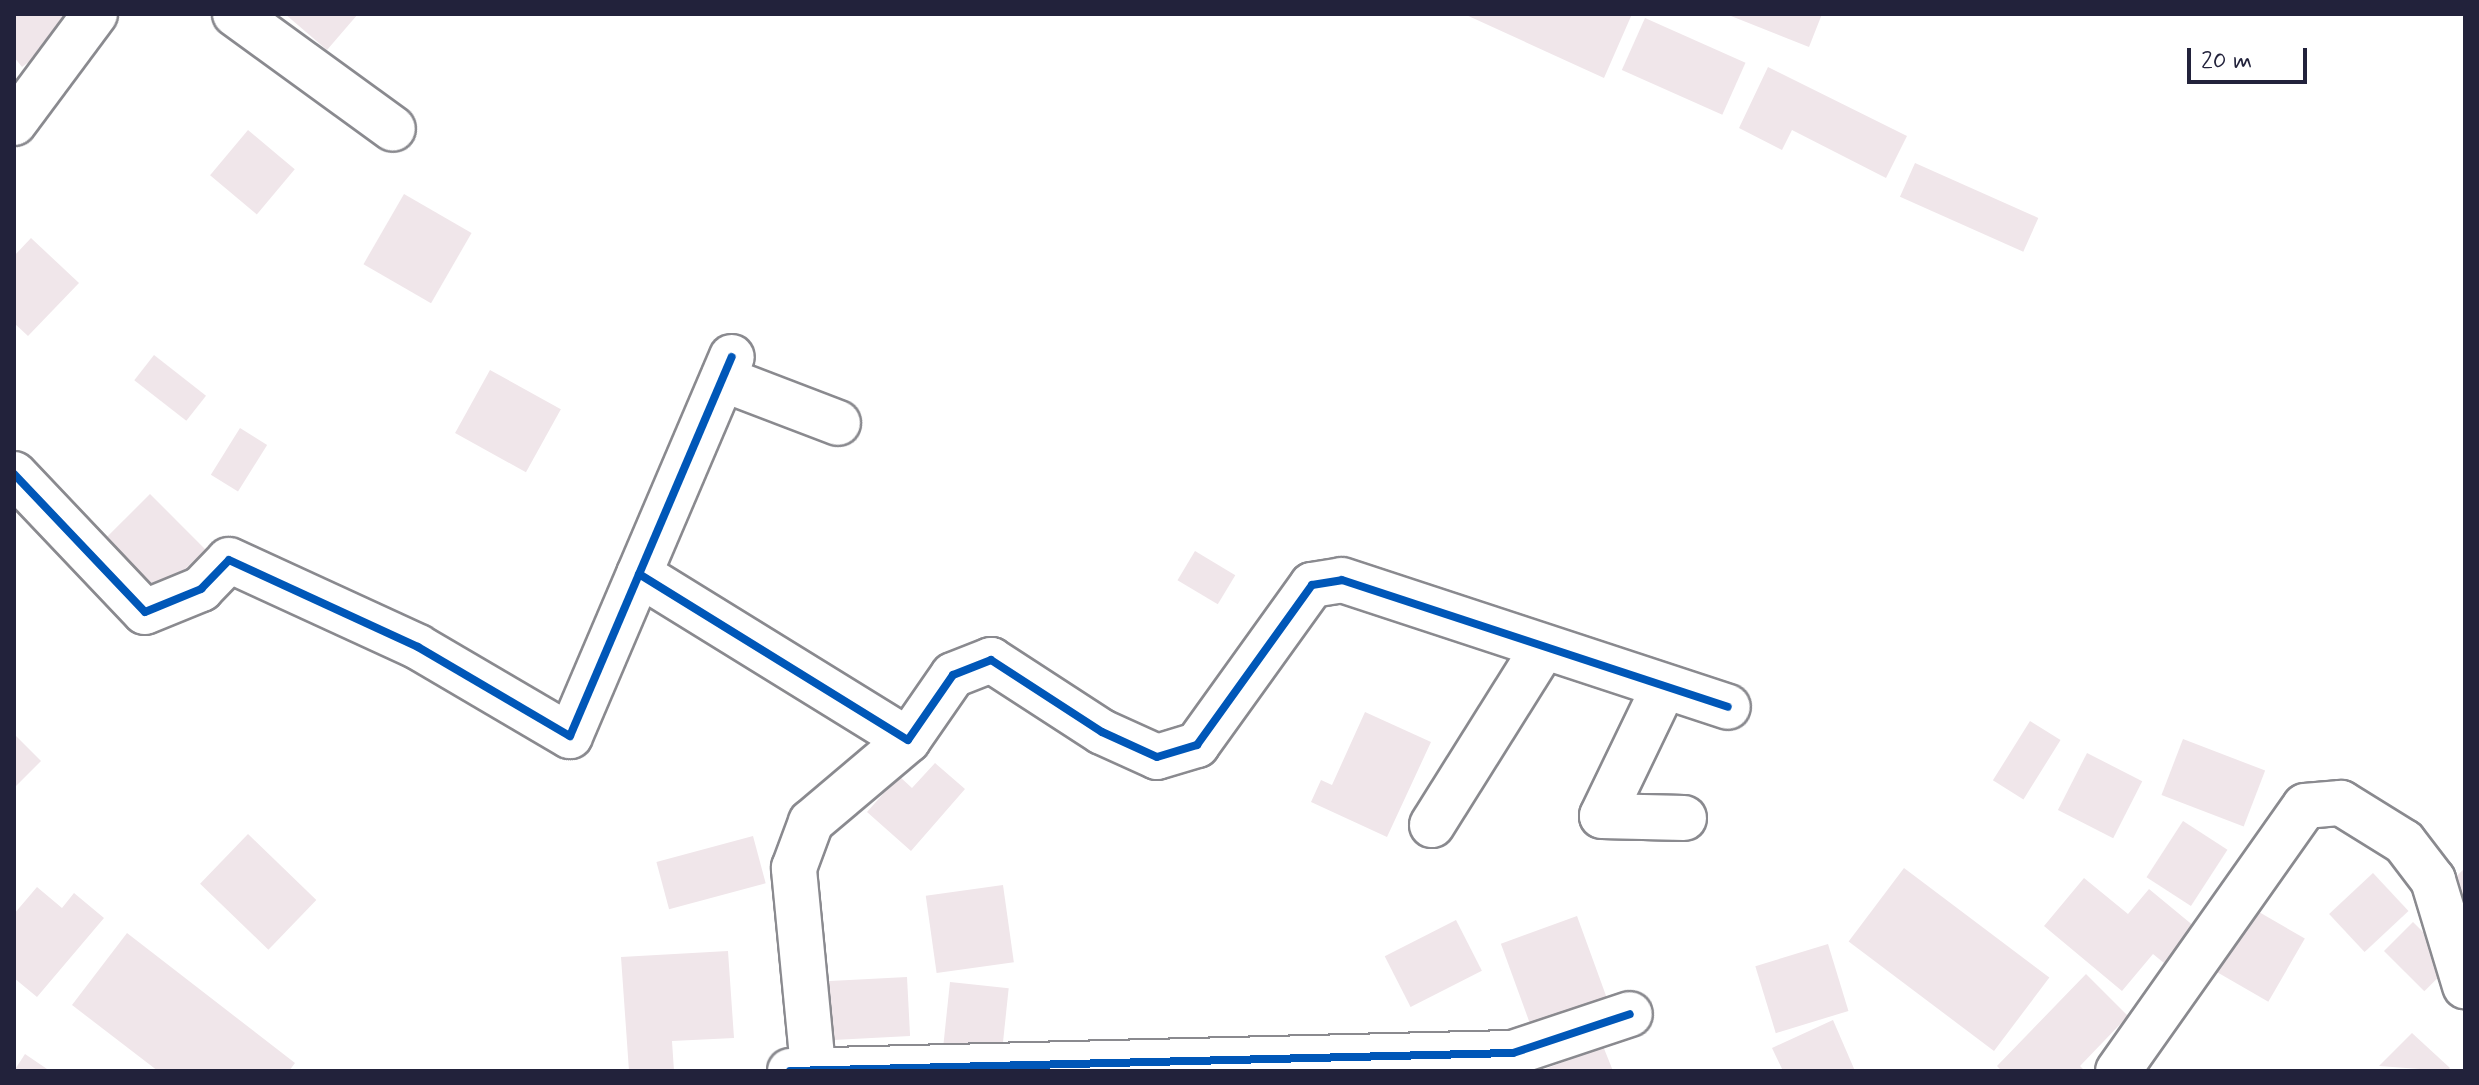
<!DOCTYPE html>
<style>
body{margin:0}
#map{position:relative;width:2479px;height:1085px;overflow:hidden;background:#fff;font-family:Mynerve,sans-serif}
div>[style]{position:absolute}
.building>*{inset:0;background:#f0e6ea;transform-origin:0 0}
.roads{filter:drop-shadow(2px 0 #8a8a8f) drop-shadow(-2px 0 #8a8a8f) drop-shadow(0 2px #8a8a8f) drop-shadow(0 -2px #8a8a8f)}
.minor>*{height:44px;margin:-22px;padding:0 22px;transform-origin:22px;border-radius:22px;background:#fff}
.cycleway>*{height:8px;margin:-4px;padding:0 4px;transform-origin:4px;border-radius:4px;background:#0057b8}
span{translate:-50% -50%;white-space:nowrap;text-align:center;line-height:1.15;-webkit-text-stroke:7px #fff;paint-order:stroke}
.frame{position:absolute;inset:0;border:16px solid #22223b;pointer-events:none}
.scale{position:absolute;left:2187px;top:48px;width:120px;height:36px;box-sizing:border-box;border:4px solid #22223b;border-top:0;padding-left:10px;font-size:24px;line-height:28px;white-space:nowrap;color:#22223b;-webkit-text-stroke:6px #fff;paint-order:stroke}
</style>
<div id="map">
<div class="building">
<i style="clip-path:polygon(14px 14px,62px 14px,73px 28px,22px 67px,14px 57px)"></i>
<i style="clip-path:polygon(285px 14px,358px 14px,327px 50px)"></i>
<i style="clip-path:polygon(1464px 14px,1632px 14px,1604px 78px)"></i>
<i style="clip-path:polygon(1726px 14px,1822px 14px,1809px 47px)"></i>
<i style="left:1645px;top:18px;width:110px;height:57px;rotate:24deg"></i>
<i style="clip-path:polygon(1768px 67px,1907px 136px,1886px 178px,1792px 130px,1782px 150px,1739px 128px)"></i>
<i style="left:248px;top:130px;width:61px;height:59px;rotate:40deg"></i>
<i style="left:1915px;top:163px;width:135px;height:37px;rotate:24deg"></i>
<i style="left:404px;top:194px;width:78px;height:81px;rotate:30deg"></i>
<i style="clip-path:polygon(31px 238px,79px 283px,28px 336px,14px 323px,14px 256px)"></i>
<i style="left:154px;top:355px;width:66px;height:32px;rotate:38deg"></i>
<i style="left:490px;top:370px;width:81px;height:72px;rotate:29deg"></i>
<i style="left:240px;top:428px;width:32px;height:55px;rotate:32deg"></i>
<i style="left:150px;top:494px;width:78px;height:68px;rotate:45deg"></i>
<i style="left:1195px;top:551px;width:47px;height:34px;rotate:31deg"></i>
<i style="clip-path:polygon(1365px 712px,1431px 742px,1387px 837px,1311px 802px,1321px 780px,1332px 785px)"></i>
<i style="left:2030px;top:721px;width:36px;height:70px;rotate:32deg"></i>
<i style="clip-path:polygon(14px 734px,41px 761px,14px 788px)"></i>
<i style="left:2183px;top:739px;width:88px;height:60px;rotate:21deg"></i>
<i style="left:2087px;top:753px;width:62px;height:64px;rotate:27deg"></i>
<i style="clip-path:polygon(935px 763px,965px 789px,911px 851px,867px 812px,899px 776px,912px 788px)"></i>
<i style="left:2183px;top:821px;width:53px;height:67px;rotate:33deg"></i>
<i style="left:248px;top:834px;width:95px;height:69px;rotate:44deg"></i>
<i style="left:753px;top:836px;width:49px;height:100px;rotate:75deg"></i>
<i style="left:1904px;top:868px;width:182px;height:92px;rotate:37deg"></i>
<i style="clip-path:polygon(2465px 868px,2465px 911px,2443px 889px)"></i>
<i style="left:2373px;top:873px;width:52px;height:60px;rotate:47deg"></i>
<i style="clip-path:polygon(2084px 878px,2128px 914px,2149px 889px,2195px 927px,2164px 963px,2153px 954px,2122px 991px,2044px 926px)"></i>
<i style="left:1003px;top:885px;width:78px;height:78px;rotate:82deg"></i>
<i style="clip-path:polygon(37px 887px,62px 908px,74px 893px,104px 918px,37px 997px,14px 978px,14px 914px)"></i>
<i style="left:2252px;top:908px;width:61px;height:73px;rotate:30deg"></i>
<i style="left:1577px;top:916px;width:92px;height:81px;rotate:70deg"></i>
<i style="left:1456px;top:920px;width:57px;height:80px;rotate:63deg"></i>
<i style="left:2413px;top:922px;width:57px;height:41px;rotate:45deg"></i>
<i style="clip-path:polygon(127px 933px,295px 1063px,289px 1071px,158px 1071px,72px 1005px)"></i>
<i style="left:1828px;top:944px;width:70px;height:76px;rotate:73deg"></i>
<i style="clip-path:polygon(728px 951px,734px 1038px,672px 1041px,674px 1071px,629px 1071px,621px 957px)"></i>
<i style="clip-path:polygon(2086px 974px,2128px 1016px,2080px 1066px,2085px 1071px,2002px 1071px,1997px 1066px)"></i>
<i style="left:907px;top:977px;width:59px;height:101px;rotate:87deg"></i>
<i style="left:950px;top:982px;width:59px;height:64px;rotate:6deg"></i>
<i style="clip-path:polygon(1833px 1020px,1855px 1071px,1783px 1071px,1772px 1048px)"></i>
<i style="clip-path:polygon(2412px 1033px,2450px 1068px,2447px 1071px,2379px 1066px)"></i>
<i style="clip-path:polygon(1603px 1046px,1613px 1071px,1540px 1071px)"></i>
<i style="clip-path:polygon(25px 1054px,50px 1071px,14px 1071px)"></i>
</div>
<div class="roads">
<div class="minor">
<i style="left:235px;top:14px;width:195px;rotate:36deg"></i>
<i style="left:14px;top:123px;width:136px;rotate:-53.4deg"></i>
<i style="left:723px;top:379px;width:123px;rotate:20.9deg"></i>
<i style="left:14px;top:474px;width:190px;rotate:46.5deg"></i>
<i style="left:145px;top:612px;width:61px;rotate:-22.3deg"></i>
<i style="left:201px;top:589px;width:40px;rotate:-46deg"></i>
<i style="left:229px;top:560px;width:208px;rotate:24.7deg"></i>
<i style="left:418px;top:647px;width:176px;rotate:30.4deg"></i>
<i style="left:570px;top:736px;width:412px;rotate:-66.9deg"></i>
<i style="left:639px;top:574px;width:316px;rotate:31.7deg"></i>
<i style="left:908px;top:740px;width:79px;rotate:-55.3deg"></i>
<i style="left:953px;top:675px;width:41px;rotate:-21.5deg"></i>
<i style="left:991px;top:660px;width:132px;rotate:33deg"></i>
<i style="left:1102px;top:732px;width:60px;rotate:24.4deg"></i>
<i style="left:1157px;top:757px;width:42px;rotate:-16.7deg"></i>
<i style="left:1197px;top:745px;width:197px;rotate:-54.3deg"></i>
<i style="left:1312px;top:585px;width:30px;rotate:-9deg"></i>
<i style="left:1342px;top:580px;width:406px;rotate:18.2deg"></i>
<i style="left:1664px;top:687px;width:143px;rotate:115.7deg"></i>
<i style="left:1602px;top:816px;width:82px;rotate:1.4deg"></i>
<i style="left:1432px;top:825px;width:209px;rotate:-57.9deg"></i>
<i style="left:813px;top:1067px;width:200px;rotate:-95.5deg"></i>
<i style="left:794px;top:868px;width:49px;rotate:-69.7deg"></i>
<i style="left:811px;top:822px;width:127px;rotate:-40.2deg"></i>
<i style="left:790px;top:1071px;width:723px;rotate:-1.43deg"></i>
<i style="left:1513px;top:1053px;width:123px;rotate:-18.4deg"></i>
<i style="left:2118px;top:1071px;width:324px;rotate:-54.8deg"></i>
<i style="left:2305px;top:806px;width:36px;rotate:-5deg"></i>
<i style="left:2341px;top:803px;width:74px;rotate:31.8deg"></i>
<i style="left:2404px;top:842px;width:48px;rotate:52.7deg"></i>
<i style="left:2433px;top:880px;width:111px;rotate:73.2deg"></i>
</div>
</div>
<div class="cycleway">
<i style="left:14px;top:474px;width:190px;rotate:46.5deg"></i>
<i style="left:145px;top:612px;width:61px;rotate:-22.3deg"></i>
<i style="left:201px;top:589px;width:40px;rotate:-46deg"></i>
<i style="left:229px;top:560px;width:208px;rotate:24.7deg"></i>
<i style="left:418px;top:647px;width:176px;rotate:30.4deg"></i>
<i style="left:570px;top:736px;width:412px;rotate:-66.9deg"></i>
<i style="left:639px;top:574px;width:316px;rotate:31.7deg"></i>
<i style="left:908px;top:740px;width:79px;rotate:-55.3deg"></i>
<i style="left:953px;top:675px;width:41px;rotate:-21.5deg"></i>
<i style="left:991px;top:660px;width:132px;rotate:33deg"></i>
<i style="left:1102px;top:732px;width:60px;rotate:24.4deg"></i>
<i style="left:1157px;top:757px;width:42px;rotate:-16.7deg"></i>
<i style="left:1197px;top:745px;width:197px;rotate:-54.3deg"></i>
<i style="left:1312px;top:585px;width:30px;rotate:-9deg"></i>
<i style="left:1342px;top:580px;width:406px;rotate:18.2deg"></i>
<i style="left:790px;top:1071px;width:723px;rotate:-1.43deg"></i>
<i style="left:1513px;top:1053px;width:123px;rotate:-18.4deg"></i>
</div>
<div class="frame"></div>
<div class="scale">20 m</div>
</div>
